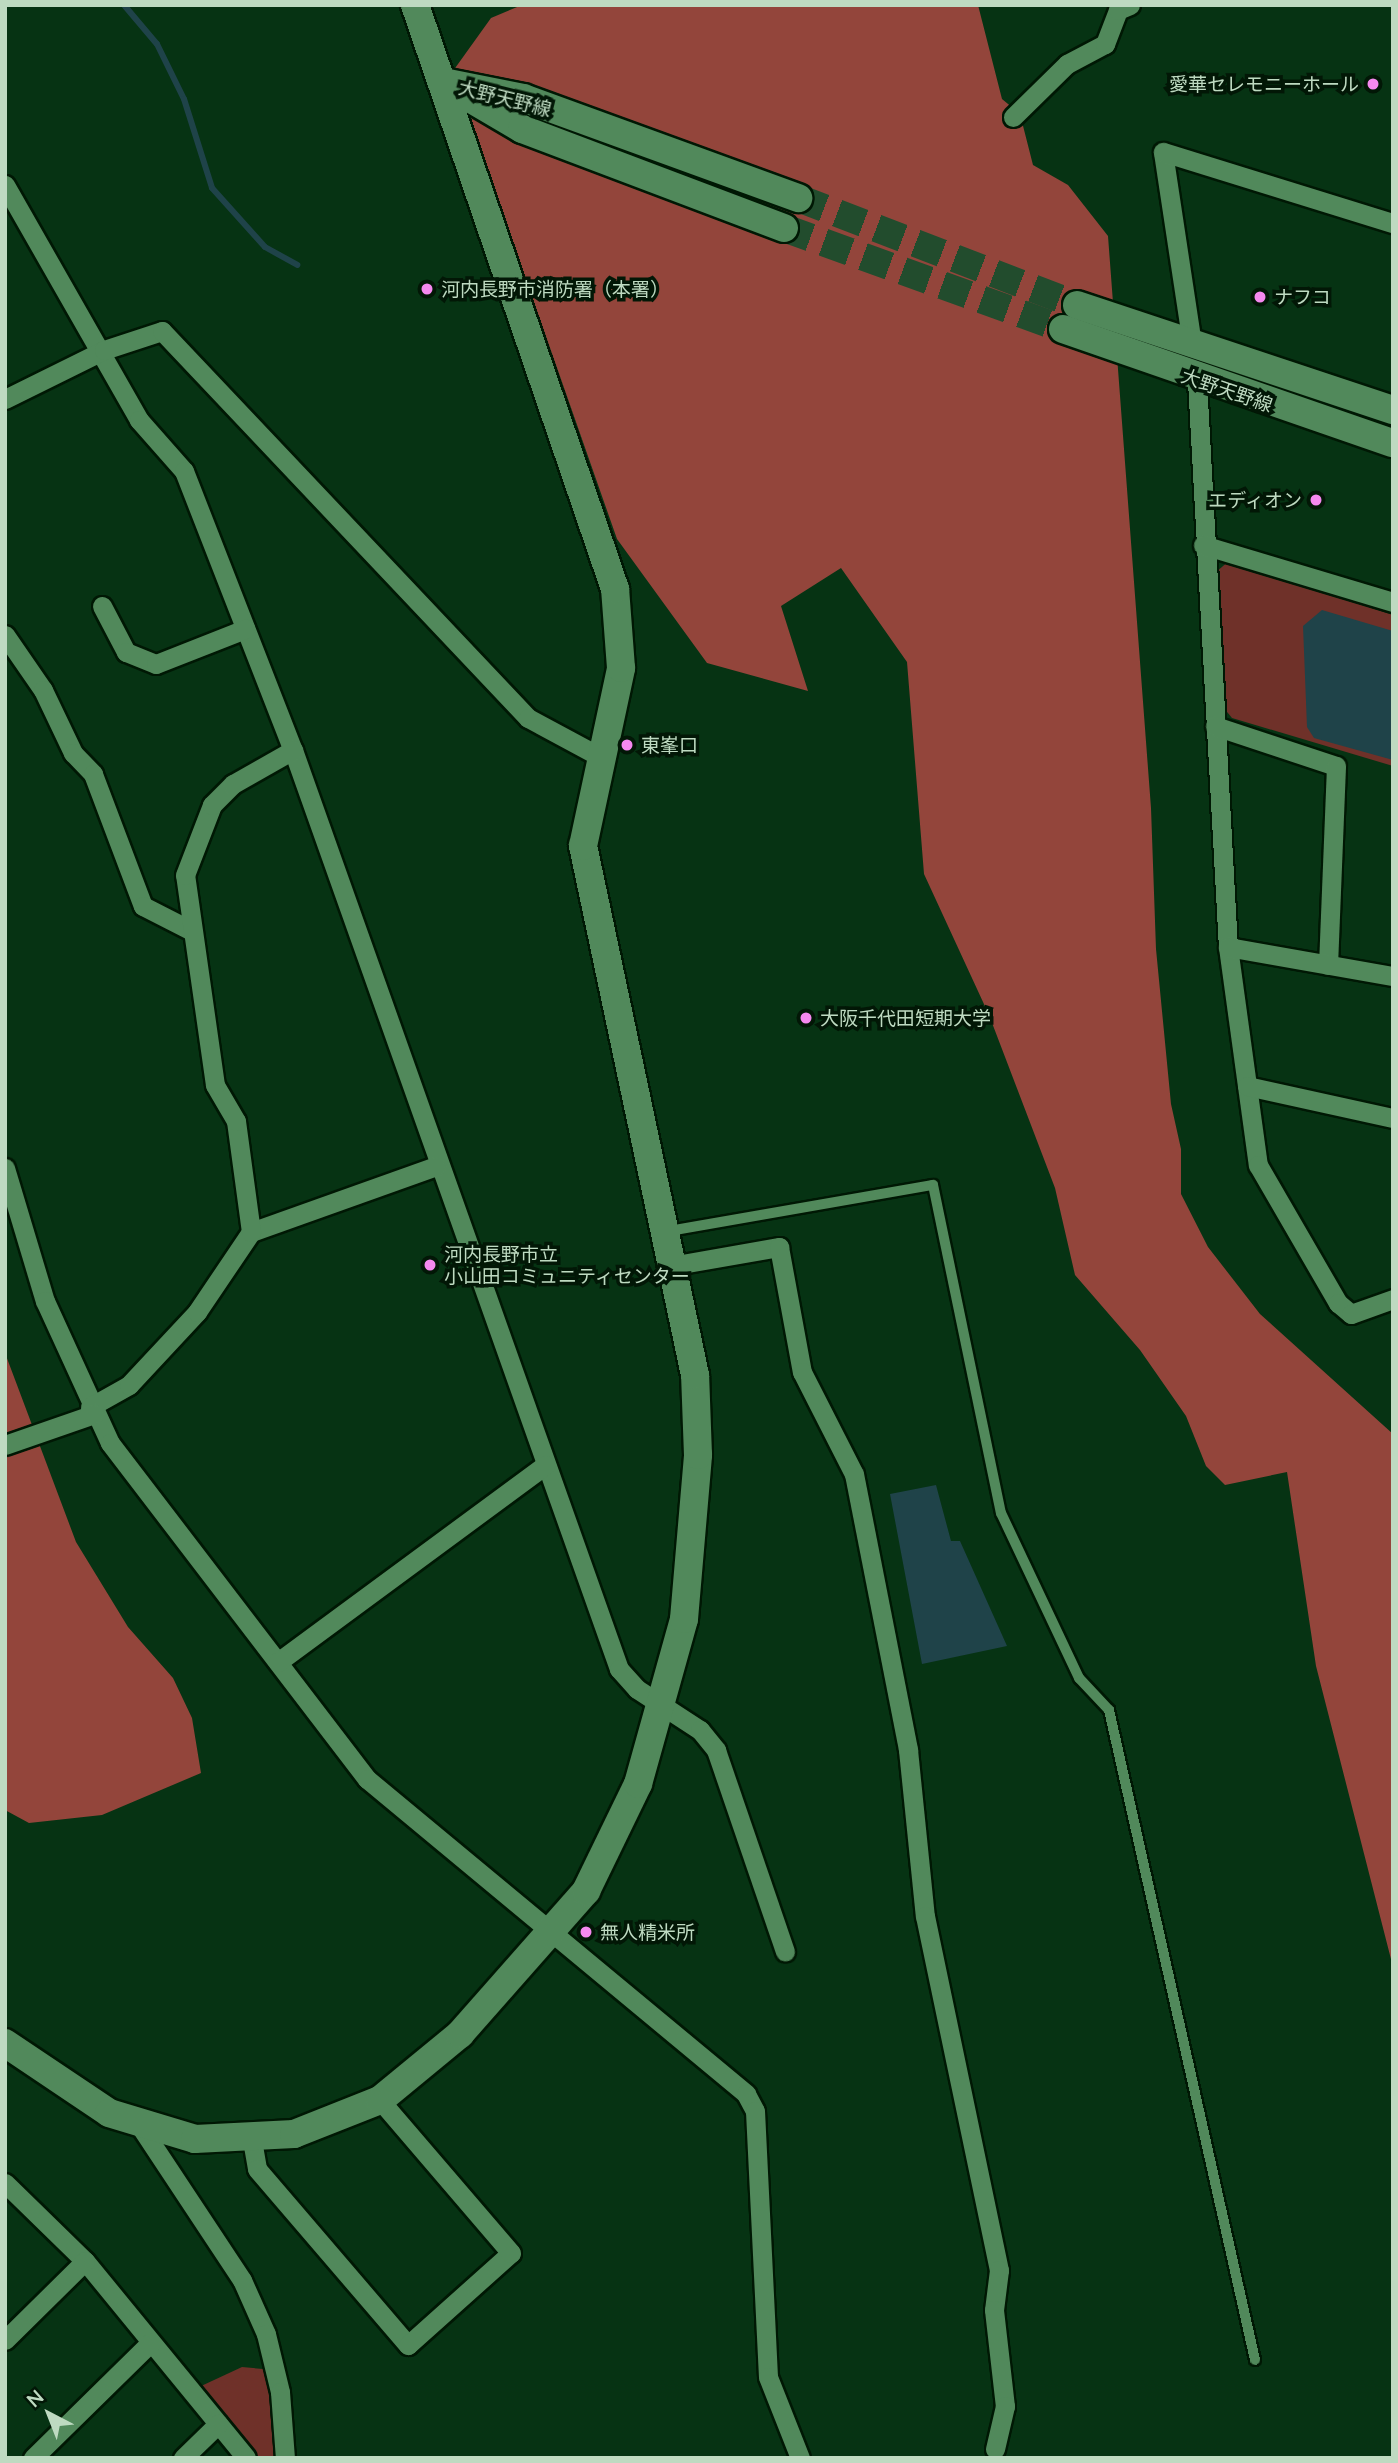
<!DOCTYPE html>
<meta charset="utf-8">
<style>
body{margin:0}
#map{position:relative;width:1398px;height:2463px;overflow:hidden;background:#063313;font-family:Lato,"Noto Sans JP",sans-serif}
div>[style]{position:absolute}
.green>*{inset:0;background:#6f3129}
.forest>*{inset:0;background:#93453b}
.water>*{inset:0;background:#1f4349}
.stream>*{height:6px;margin:-3px;padding:0 3px;transform-origin:3px;border-radius:3px;background:#1f4349}
.secondary-tunnel>*{height:28px;margin-top:-14px;transform-origin:0;background:repeating-linear-gradient(90deg,#224c2d 0 28px,transparent 0 42px)}
.roads{filter:drop-shadow(2px 0 #001804) drop-shadow(-2px 0 #001804) drop-shadow(0 2px #001804) drop-shadow(0 -2px #001804)}
.lane>*{height:10px;margin:-5px;padding:0 5px;transform-origin:5px;border-radius:5px;background:#51895b}
.street>*{height:19px;margin:-9.5px;padding:0 9.5px;transform-origin:9.5px;border-radius:9.5px;background:#51895b}
.secondary>*{height:28px;margin:-14px;padding:0 14px;transform-origin:14px;border-radius:14px;background:#51895b}
.dots>*{width:19px;height:19px;translate:-50% -50%;box-sizing:border-box;border:4px solid #021706;border-radius:50%}
span{translate:-50% -50%;white-space:nowrap;text-align:center;line-height:1.15;-webkit-text-stroke:7px #021706;paint-order:stroke}
.poi-label{font-size:19px;color:#bedac1}
.right{translate:-100% -50%;text-align:right}
.left{translate:0 -50%;text-align:left}
.street-label{font-size:19px;color:#bedac1}
.frame{position:absolute;inset:0;border:7px solid #bedac1;pointer-events:none}
.north{position:absolute;left:14px;top:2379px;width:70px;height:70px;-webkit-text-stroke:5px #021706;paint-order:stroke;rotate:318deg;font-size:19px;font-weight:700;line-height:28px;text-align:center;color:#bedac1}
.north::after{content:'';display:block;margin:auto;width:24px;height:32px;background:#bedac1;clip-path:polygon(50% 0,100% 100%,50% 72%,0 100%)}
</style>
<div id="map">
<div class="green">
<i style="clip-path:polygon(1229px 561px,1393px 615px,1393px 766px,1232px 718px,1223px 707px,1216px 572px)"></i>
<i style="clip-path:polygon(242px 2367px,263px 2369px,273px 2399px,276px 2458px,252px 2458px,199px 2387px)"></i>
</div>
<div class="forest">
<i style="clip-path:polygon(522px 5px,978px 5px,1002px 99px,1020px 114px,1033px 165px,1068px 185px,1108px 236px,1151px 808px,1156px 949px,1171px 1104px,1181px 1149px,1181px 1194px,1208px 1247px,1260px 1314px,1393px 1434px,1393px 1967px,1316px 1666px,1287px 1472px,1225px 1485px,1206px 1466px,1186px 1416px,1140px 1350px,1075px 1275px,1055px 1188px,989px 1015px,924px 874px,907px 662px,841px 568px,781px 606px,808px 691px,707px 663px,617px 539px,453px 71px,491px 18px)"></i>
<i style="clip-path:polygon(5px 1353px,76px 1542px,128px 1627px,173px 1678px,192px 1718px,201px 1773px,102px 1815px,29px 1823px,5px 1810px)"></i>
</div>
<div class="water">
<i style="clip-path:polygon(1322px 610px,1393px 631px,1393px 760px,1314px 738px,1307px 727px,1303px 626px)"></i>
<i style="clip-path:polygon(936px 1485px,951px 1541px,960px 1541px,1007px 1646px,922px 1664px,890px 1494px)"></i>
</div>
<div class="stream">
<i style="left:124px;top:5px;width:51px;rotate:49.8deg"></i>
<i style="left:157px;top:44px;width:61px;rotate:63.9deg"></i>
<i style="left:184px;top:99px;width:93px;rotate:72.5deg"></i>
<i style="left:212px;top:188px;width:79px;rotate:48.1deg"></i>
<i style="left:265px;top:247px;width:37px;rotate:29deg"></i>
</div>
<div class="secondary-tunnel">
<i style="left:798px;top:198px;width:299px;rotate:21deg"></i>
<i style="left:784px;top:228px;width:297px;rotate:19.9deg"></i>
</div>
<div class="roads">
<div class="lane">
<i style="left:669px;top:1231px;width:268px;rotate:-9.9deg"></i>
<i style="left:933px;top:1185px;width:335px;rotate:78.3deg"></i>
<i style="left:1001px;top:1513px;width:183px;rotate:64.7deg"></i>
<i style="left:1079px;top:1678px;width:44px;rotate:46.8deg"></i>
<i style="left:1109px;top:1710px;width:666px;rotate:77.34deg"></i>
</div>
<div class="street">
<i style="left:1013px;top:117px;width:76px;rotate:-44.5deg"></i>
<i style="left:1067px;top:64px;width:43px;rotate:-27.8deg"></i>
<i style="left:1105px;top:44px;width:36px;rotate:-69deg"></i>
<i style="left:1118px;top:10px;width:13px;rotate:-23deg"></i>
<i style="left:5px;top:185px;width:271px;rotate:60.3deg"></i>
<i style="left:139px;top:420px;width:68px;rotate:48.6deg"></i>
<i style="left:184px;top:471px;width:300px;rotate:68.7deg"></i>
<i style="left:293px;top:750px;width:975px;rotate:70.47deg"></i>
<i style="left:619px;top:1669px;width:27px;rotate:48deg"></i>
<i style="left:637px;top:1689px;width:75px;rotate:33.1deg"></i>
<i style="left:700px;top:1730px;width:26px;rotate:51deg"></i>
<i style="left:716px;top:1750px;width:213px;rotate:71.1deg"></i>
<i style="left:1192px;top:344px;width:194px;rotate:-98.6deg"></i>
<i style="left:1163px;top:152px;width:241px;rotate:17.2deg"></i>
<i style="left:1197px;top:381px;width:567px;rotate:86.87deg"></i>
<i style="left:1228px;top:947px;width:220px;rotate:82.2deg"></i>
<i style="left:1258px;top:1165px;width:160px;rotate:59.9deg"></i>
<i style="left:1338px;top:1303px;width:17px;rotate:40deg"></i>
<i style="left:1351px;top:1314px;width:45px;rotate:-19.7deg"></i>
<i style="left:5px;top:399px;width:110px;rotate:-26.3deg"></i>
<i style="left:104px;top:350px;width:61px;rotate:-18.1deg"></i>
<i style="left:162px;top:331px;width:533px;rotate:46.6deg"></i>
<i style="left:528px;top:718px;width:81px;rotate:28.2deg"></i>
<i style="left:1203px;top:545px;width:198px;rotate:16.7deg"></i>
<i style="left:102px;top:606px;width:52px;rotate:62.4deg"></i>
<i style="left:126px;top:652px;width:32px;rotate:22deg"></i>
<i style="left:156px;top:664px;width:96px;rotate:-21.5deg"></i>
<i style="left:5px;top:635px;width:67px;rotate:55.4deg"></i>
<i style="left:43px;top:690px;width:70px;rotate:64.5deg"></i>
<i style="left:73px;top:753px;width:29px;rotate:46deg"></i>
<i style="left:93px;top:774px;width:141px;rotate:69.3deg"></i>
<i style="left:143px;top:906px;width:55px;rotate:27deg"></i>
<i style="left:1215px;top:726px;width:127px;rotate:18.3deg"></i>
<i style="left:1336px;top:766px;width:199px;rotate:92.3deg"></i>
<i style="left:1228px;top:947px;width:168px;rotate:10deg"></i>
<i style="left:1247px;top:1086px;width:149px;rotate:12.4deg"></i>
<i style="left:5px;top:1168px;width:139px;rotate:73.3deg"></i>
<i style="left:45px;top:1301px;width:156px;rotate:65.4deg"></i>
<i style="left:110px;top:1443px;width:423px;rotate:52.6deg"></i>
<i style="left:367px;top:1779px;width:493px;rotate:39.7deg"></i>
<i style="left:746px;top:2094px;width:19px;rotate:62deg"></i>
<i style="left:755px;top:2111px;width:266px;rotate:87.2deg"></i>
<i style="left:768px;top:2377px;width:87px;rotate:68.4deg"></i>
<i style="left:251px;top:1232px;width:196px;rotate:-19.6deg"></i>
<i style="left:676px;top:1265px;width:105px;rotate:-9.9deg"></i>
<i style="left:779px;top:1247px;width:127px;rotate:79.6deg"></i>
<i style="left:802px;top:1372px;width:114px;rotate:63deg"></i>
<i style="left:854px;top:1474px;width:281px;rotate:78.9deg"></i>
<i style="left:908px;top:1750px;width:167px;rotate:84.2deg"></i>
<i style="left:925px;top:1916px;width:362px;rotate:78.2deg"></i>
<i style="left:999px;top:2270px;width:40px;rotate:97.1deg"></i>
<i style="left:994px;top:2310px;width:97px;rotate:83.5deg"></i>
<i style="left:1005px;top:2406px;width:44px;rotate:103.1deg"></i>
<i style="left:90px;top:1407px;width:45px;rotate:-29.4deg"></i>
<i style="left:129px;top:1385px;width:100px;rotate:-47deg"></i>
<i style="left:197px;top:1312px;width:97px;rotate:-56deg"></i>
<i style="left:251px;top:1232px;width:112px;rotate:-97.7deg"></i>
<i style="left:236px;top:1121px;width:42px;rotate:-120.3deg"></i>
<i style="left:215px;top:1085px;width:212px;rotate:-98.1deg"></i>
<i style="left:185px;top:875px;width:75px;rotate:-68.9deg"></i>
<i style="left:212px;top:805px;width:30px;rotate:-45deg"></i>
<i style="left:233px;top:784px;width:69px;rotate:-29.5deg"></i>
<i style="left:5px;top:1445px;width:94px;rotate:-19.2deg"></i>
<i style="left:278px;top:1662px;width:332px;rotate:-36.4deg"></i>
<i style="left:140px;top:2126px;width:185px;rotate:56.5deg"></i>
<i style="left:242px;top:2280px;width:59px;rotate:66deg"></i>
<i style="left:266px;top:2334px;width:60px;rotate:76.4deg"></i>
<i style="left:280px;top:2392px;width:66px;rotate:85.7deg"></i>
<i style="left:252px;top:2140px;width:29px;rotate:80deg"></i>
<i style="left:257px;top:2169px;width:232px;rotate:49.4deg"></i>
<i style="left:408px;top:2345px;width:138px;rotate:-41.8deg"></i>
<i style="left:511px;top:2253px;width:201px;rotate:-130.6deg"></i>
<i style="left:5px;top:2183px;width:112px;rotate:44.3deg"></i>
<i style="left:85px;top:2261px;width:254px;rotate:50.7deg"></i>
<i style="left:5px;top:2340px;width:112px;rotate:-44.6deg"></i>
<i style="left:33px;top:2458px;width:165px;rotate:-44.5deg"></i>
<i style="left:183px;top:2458px;width:49px;rotate:-44.2deg"></i>
</div>
<div class="secondary">
<i style="left:443px;top:82px;width:82px;rotate:11.3deg"></i>
<i style="left:523px;top:98px;width:293px;rotate:20deg"></i>
<i style="left:461px;top:93px;width:71px;rotate:30.5deg"></i>
<i style="left:522px;top:129px;width:280px;rotate:20.7deg"></i>
<i style="left:1077px;top:305px;width:333px;rotate:18.4deg"></i>
<i style="left:1063px;top:329px;width:349px;rotate:19.1deg"></i>
<i style="left:5px;top:2043px;width:125px;rotate:33.9deg"></i>
<i style="left:109px;top:2113px;width:90px;rotate:16.8deg"></i>
<i style="left:195px;top:2139px;width:99px;rotate:-2.9deg"></i>
<i style="left:294px;top:2134px;width:92px;rotate:-21.6deg"></i>
<i style="left:380px;top:2100px;width:104px;rotate:-39.5deg"></i>
<i style="left:460px;top:2034px;width:191px;rotate:-48.6deg"></i>
<i style="left:586px;top:1891px;width:119px;rotate:-64.1deg"></i>
<i style="left:638px;top:1784px;width:171px;rotate:-74.4deg"></i>
<i style="left:684px;top:1619px;width:165px;rotate:-85.1deg"></i>
<i style="left:698px;top:1455px;width:80px;rotate:-92.1deg"></i>
<i style="left:695px;top:1375px;width:541px;rotate:-101.95deg"></i>
<i style="left:583px;top:846px;width:182px;rotate:-77.9deg"></i>
<i style="left:621px;top:668px;width:79px;rotate:-94.3deg"></i>
<i style="left:615px;top:589px;width:617px;rotate:-108.9deg"></i>
</div>
</div>
<div class="dots">
<i style="left:1373px;top:84px;background:#f589ef"></i>
<i style="left:427px;top:289px;background:#f589ef"></i>
<i style="left:1260px;top:297px;background:#f589ef"></i>
<i style="left:1316px;top:500px;background:#f589ef"></i>
<i style="left:627px;top:745px;background:#f589ef"></i>
<i style="left:806px;top:1018px;background:#f589ef"></i>
<i style="left:430px;top:1265px;background:#f589ef"></i>
<i style="left:586px;top:1932px;background:#f589ef"></i>
</div>
<div class="poi-label">
<span class="right" style="left:1359px;top:84px">愛華セレモニーホール</span>
<span class="left" style="left:441px;top:289px">河内長野市消防署（本署）</span>
<span class="left" style="left:1274px;top:297px">ナフコ</span>
<span class="right" style="left:1302px;top:500px">エディオン</span>
<span class="left" style="left:641px;top:745px">東峯口</span>
<span class="left" style="left:820px;top:1018px">大阪千代田短期大学</span>
<span class="left" style="left:444px;top:1265px">河内長野市立<br>小山田コミュニティセンター</span>
<span class="left" style="left:600px;top:1932px">無人精米所</span>
</div>
<div class="street-label">
<span style="left:505px;top:98px;rotate:14deg">大野天野線</span>
<span style="left:1227px;top:390px;rotate:19deg">大野天野線</span>
</div>
<div class="frame"></div>
<div class="north">N</div>
</div>
